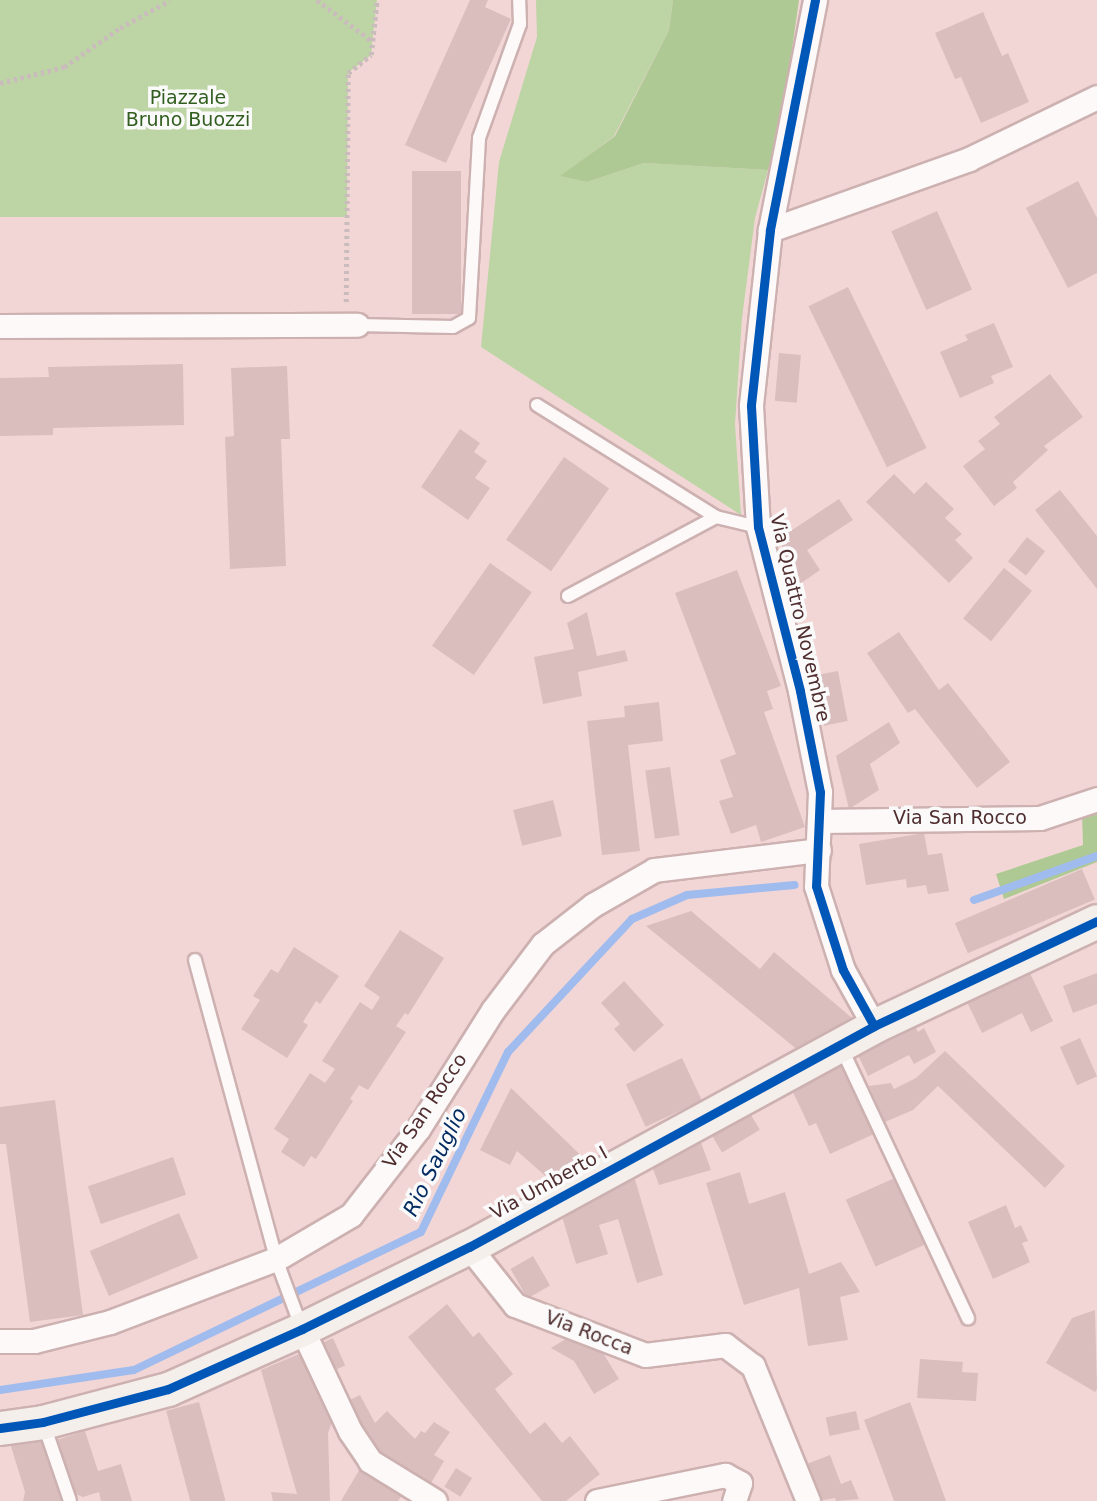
<!DOCTYPE html>
<style>
body{margin:0}
#map{position:relative;width:1097px;height:1501px;overflow:hidden;background:#f2d6d6;font-family:"DejaVu Sans",sans-serif}
div>[style]{position:absolute}
.green>*{inset:0;background:#bdd4a4}
.forest>*{inset:0;background:#afc995}
.stream>*{height:8px;margin:-4px;padding:0 4px;transform-origin:4px;border-radius:4px;background:#a0bbed}
.building>*{inset:0;background:#dabebe;transform-origin:0 0}
.path>*{height:4.5px;margin-top:-2.25px;transform-origin:0;background:repeating-linear-gradient(90deg,#cabcbc 0 3.5px,transparent 0 7px)}
.roads{filter:drop-shadow(2px 0 #cdb1b1) drop-shadow(-2px 0 #cdb1b1) drop-shadow(0 2px #cdb1b1) drop-shadow(0 -2px #cdb1b1)}
.lane>*{height:12px;margin:-6px;padding:0 6px;transform-origin:6px;border-radius:6px;background:#fdf9f9}
.street>*{height:23px;margin:-11.5px;padding:0 11.5px;transform-origin:11.5px;border-radius:11.5px;background:#fdf9f9}
.secondary>*{height:33px;margin:-16.5px;padding:0 16.5px;transform-origin:16.5px;border-radius:16.5px;background:#f5efeb}
.cycleway>*{height:9px;margin:-4.5px;padding:0 4.5px;transform-origin:4.5px;border-radius:4.5px;background:#0057b8}
span{translate:-50% -50%;white-space:nowrap;text-align:center;line-height:1.15;-webkit-text-stroke:7px #fafafa;paint-order:stroke}
.park-label{font-size:19px;color:#315e1f}
.street-label{font-size:19px;color:#4f2d2e}
.water-label{font-size:21px;color:#022b62;font-style:italic}
</style>
<div id="map">
<div class="green">
<i style="clip-path:polygon(0 0,377px 0,371px 55px,348px 73px,347px 217px,0 217px)"></i>
<i style="clip-path:polygon(536px 0,673px 0,669px 30px,614px 136px,561px 176px,587px 182px,644px 163px,768px 170px,755px 218px,742px 318px,735px 424px,741px 515px,481px 347px,499px 162px,537px 37px)"></i>
</div>
<div class="forest">
<i style="clip-path:polygon(673px 0,799px 0,783px 113px,768px 170px,644px 163px,587px 182px,560px 176px,615px 136px,669px 30px)"></i>
<i style="clip-path:polygon(1097px 808px,1097px 862px,1004px 899px,996px 874px,1083px 845px,1082px 814px)"></i>
</div>
<div class="stream">
<i style="left:974px;top:900px;width:131px;rotate:-19.7deg"></i>
<i style="left:0;top:1390px;width:135px;rotate:-8.5deg"></i>
<i style="left:134px;top:1370px;width:318px;rotate:-25.7deg"></i>
<i style="left:421px;top:1232px;width:200px;rotate:-64.2deg"></i>
<i style="left:508px;top:1052px;width:182px;rotate:-47deg"></i>
<i style="left:632px;top:919px;width:60px;rotate:-23.6deg"></i>
<i style="left:687px;top:895px;width:108px;rotate:-5.3deg"></i>
</div>
<div class="building">
<i style="clip-path:polygon(470px 0,488px 0,485px 7px,511px 19px,446px 163px,405px 145px)"></i>
<i style="clip-path:polygon(983px 12px,1002px 56px,1008px 53px,1029px 102px,981px 123px,961px 77px,955px 79px,935px 33px)"></i>
<i style="left:461px;top:171px;width:143px;height:49px;rotate:90deg"></i>
<i style="clip-path:polygon(1078px 181px,1097px 218px,1097px 273px,1068px 288px,1026px 208px)"></i>
<i style="left:937px;top:211px;width:86px;height:50px;rotate:66deg"></i>
<i style="left:848px;top:287px;width:179px;height:44px;rotate:64deg"></i>
<i style="clip-path:polygon(994px 323px,1013px 367px,991px 376px,994px 383px,960px 398px,940px 352px,968px 340px,965px 335px)"></i>
<i style="left:779px;top:353px;width:22px;height:48px;rotate:5deg"></i>
<i style="clip-path:polygon(183px 364px,184px 425px,53px 428px,53px 435px,0 436px,0 378px,49px 377px,48px 367px)"></i>
<i style="clip-path:polygon(287px 366px,290px 439px,281px 439px,286px 566px,230px 569px,225px 437px,234px 436px,231px 368px)"></i>
<i style="clip-path:polygon(1050px 374px,1083px 417px,1044px 446px,1048px 450px,1013px 482px,1017px 488px,994px 506px,963px 466px,985px 449px,978px 441px,1000px 424px,994px 417px)"></i>
<i style="clip-path:polygon(460px 429px,480px 443px,474px 452px,487px 461px,475px 478px,490px 488px,468px 520px,421px 487px)"></i>
<i style="left:564px;top:457px;width:55px;height:101px;rotate:35deg"></i>
<i style="clip-path:polygon(894px 474px,914px 494px,926px 482px,954px 509px,945px 518px,962px 534px,955px 540px,973px 558px,949px 583px,866px 502px)"></i>
<i style="clip-path:polygon(1060px 490px,1097px 536px,1097px 589px,1035px 510px)"></i>
<i style="clip-path:polygon(839px 499px,853px 520px,807px 550px,820px 570px,794px 588px,780px 538px)"></i>
<i style="left:1027px;top:537px;width:23px;height:31px;rotate:38deg"></i>
<i style="left:490px;top:563px;width:51px;height:101px;rotate:35deg"></i>
<i style="left:1004px;top:568px;width:36px;height:65px;rotate:39deg"></i>
<i style="clip-path:polygon(737px 570px,781px 686px,767px 691px,773px 709px,764px 712px,805px 827px,761px 842px,756px 825px,731px 834px,719px 801px,733px 797px,720px 760px,736px 754px,675px 593px)"></i>
<i style="clip-path:polygon(587px 612px,597px 656px,625px 650px,628px 661px,578px 672px,582px 696px,543px 704px,534px 657px,574px 649px,567px 623px)"></i>
<i style="clip-path:polygon(899px 632px,939px 690px,948px 683px,1010px 762px,977px 788px,915px 709px,908px 713px,867px 653px)"></i>
<i style="left:838px;top:671px;width:51px;height:24px;rotate:79deg"></i>
<i style="clip-path:polygon(659px 702px,663px 741px,628px 745px,640px 851px,602px 855px,587px 721px,625px 717px,624px 706px)"></i>
<i style="clip-path:polygon(889px 722px,900px 743px,870px 764px,879px 790px,849px 809px,836px 756px)"></i>
<i style="left:670px;top:767px;width:69px;height:25px;rotate:82deg"></i>
<i style="left:553px;top:800px;width:37px;height:41px;rotate:76deg"></i>
<i style="clip-path:polygon(924px 833px,928px 855px,942px 853px,949px 891px,928px 894px,926px 885px,907px 888px,906px 879px,866px 885px,859px 844px)"></i>
<i style="left:1082px;top:869px;width:33px;height:138px;rotate:67deg"></i>
<i style="clip-path:polygon(691px 911px,760px 969px,774px 952px,858px 1023px,805px 1056px,646px 926px)"></i>
<i style="clip-path:polygon(400px 930px,444px 958px,408px 1015px,405px 1013px,396px 1026px,406px 1032px,368px 1090px,359px 1085px,350px 1099px,353px 1101px,316px 1159px,311px 1156px,304px 1167px,281px 1152px,289px 1139px,274px 1129px,310px 1073px,325px 1083px,335px 1069px,322px 1061px,360px 1002px,372px 1010px,380px 997px,364px 986px)"></i>
<i style="clip-path:polygon(294px 947px,339px 976px,320px 1004px,316px 1001px,303px 1022px,308px 1025px,287px 1058px,241px 1029px,260px 1000px,253px 996px,271px 969px,278px 973px)"></i>
<i style="clip-path:polygon(1027px 967px,1053px 1021px,1031px 1032px,1022px 1013px,982px 1033px,965px 998px)"></i>
<i style="clip-path:polygon(1097px 973px,1097px 1004px,1073px 1013px,1063px 986px)"></i>
<i style="clip-path:polygon(624px 981px,664px 1025px,634px 1052px,614px 1029px,620px 1024px,601px 1003px)"></i>
<i style="clip-path:polygon(913px 1022px,918px 1032px,924px 1028px,936px 1052px,914px 1064px,909px 1055px,868px 1076px,856px 1051px)"></i>
<i style="left:1080px;top:1038px;width:42px;height:22px;rotate:66deg"></i>
<i style="clip-path:polygon(945px 1051px,1065px 1166px,1045px 1188px,938px 1086px,913px 1110px,885px 1122px,869px 1086px,891px 1083px,894px 1089px,916px 1078px)"></i>
<i style="left:682px;top:1058px;width:47px;height:62px;rotate:65deg"></i>
<i style="clip-path:polygon(842px 1064px,874px 1134px,830px 1154px,816px 1123px,809px 1126px,791px 1088px)"></i>
<i style="clip-path:polygon(511px 1088px,593px 1167px,558px 1187px,517px 1151px,510px 1165px,480px 1150px)"></i>
<i style="clip-path:polygon(55px 1100px,83px 1315px,30px 1322px,6px 1144px,0 1144px,0 1107px)"></i>
<i style="left:748px;top:1110px;width:23px;height:44px;rotate:59deg"></i>
<i style="clip-path:polygon(699px 1137px,711px 1170px,659px 1185px,652px 1166px)"></i>
<i style="left:173px;top:1157px;width:40px;height:90px;rotate:71deg"></i>
<i style="clip-path:polygon(740px 1172px,749px 1204px,785px 1192px,809px 1274px,841px 1262px,860px 1292px,840px 1297px,848px 1340px,808px 1346px,799px 1288px,744px 1305px,706px 1183px)"></i>
<i style="clip-path:polygon(634px 1176px,663px 1275px,637px 1283px,618px 1219px,599px 1225px,608px 1254px,576px 1264px,559px 1206px,609px 1192px,606px 1184px)"></i>
<i style="left:897px;top:1177px;width:73px;height:56px;rotate:66deg"></i>
<i style="clip-path:polygon(1006px 1205px,1015px 1228px,1021px 1225px,1028px 1241px,1022px 1243px,1030px 1262px,993px 1279px,968px 1222px)"></i>
<i style="left:179px;top:1213px;width:49px;height:97px;rotate:67deg"></i>
<i style="left:533px;top:1256px;width:34px;height:26px;rotate:60deg"></i>
<i style="clip-path:polygon(447px 1304px,473px 1337px,479px 1332px,513px 1374px,495px 1389px,530px 1434px,545px 1422px,562px 1443px,570px 1436px,600px 1474px,566px 1501px,542px 1501px,408px 1337px)"></i>
<i style="clip-path:polygon(1095px 1310px,1097px 1389px,1095px 1392px,1046px 1363px,1072px 1318px)"></i>
<i style="clip-path:polygon(572px 1335px,593px 1348px,598px 1345px,619px 1379px,594px 1394px,574px 1361px,551px 1348px)"></i>
<i style="left:333px;top:1338px;width:30px;height:20px;rotate:66deg"></i>
<i style="clip-path:polygon(306px 1351px,335px 1413px,328px 1433px,330px 1501px,273px 1501px,271px 1492px,297px 1494px,261px 1370px)"></i>
<i style="clip-path:polygon(920px 1359px,963px 1362px,962px 1372px,978px 1373px,976px 1401px,917px 1398px)"></i>
<i style="clip-path:polygon(360px 1395px,375px 1423px,387px 1411px,415px 1439px,421px 1431px,425px 1433px,434px 1422px,450px 1432px,434px 1455px,444px 1461px,427px 1490px,375px 1454px,344px 1403px)"></i>
<i style="left:199px;top:1402px;width:102px;height:34px;rotate:75deg"></i>
<i style="clip-path:polygon(910px 1402px,946px 1501px,894px 1501px,864px 1420px)"></i>
<i style="left:856px;top:1411px;width:19px;height:31px;rotate:78deg"></i>
<i style="clip-path:polygon(85px 1431px,98px 1471px,121px 1464px,132px 1501px,101px 1501px,99px 1492px,83px 1497px,71px 1492px,56px 1440px)"></i>
<i style="clip-path:polygon(45px 1441px,64px 1501px,23px 1501px,25px 1492px,10px 1443px)"></i>
<i style="clip-path:polygon(830px 1455px,841px 1484px,851px 1480px,859px 1499px,836px 1501px,835px 1498px,818px 1501px,804px 1465px)"></i>
<i style="clip-path:polygon(361px 1467px,403px 1493px,398px 1501px,341px 1501px)"></i>
<i style="left:456px;top:1468px;width:19px;height:22px;rotate:32deg"></i>
</div>
<div class="path">
<i style="left:317px;top:0;width:69px;rotate:36.7deg"></i>
<i style="left:0;top:83px;width:66px;rotate:-14deg"></i>
<i style="left:64px;top:67px;width:68px;rotate:-34.9deg"></i>
<i style="left:120px;top:28px;width:57px;rotate:-29.2deg"></i>
<i style="left:346px;top:302px;width:229px;rotate:-89.5deg"></i>
<i style="left:348px;top:73px;width:29px;rotate:-38deg"></i>
<i style="left:371px;top:55px;width:55px;rotate:-83.8deg"></i>
</div>
<div class="roads">
<div class="lane">
<i style="left:357px;top:325px;width:96px;rotate:1.2deg"></i>
<i style="left:453px;top:327px;width:18px;rotate:-29deg"></i>
<i style="left:469px;top:318px;width:180px;rotate:-86.8deg"></i>
<i style="left:479px;top:138px;width:121px;rotate:-70.2deg"></i>
<i style="left:520px;top:24px;width:24px;rotate:-92deg"></i>
<i style="left:537px;top:405px;width:211px;rotate:32deg"></i>
<i style="left:716px;top:517px;width:43px;rotate:13.4deg"></i>
<i style="left:568px;top:596px;width:168px;rotate:-28.1deg"></i>
<i style="left:195px;top:960px;width:310px;rotate:74.8deg"></i>
<i style="left:276px;top:1259px;width:75px;rotate:69.6deg"></i>
<i style="left:840px;top:1045px;width:302px;rotate:64.9deg"></i>
<i style="left:43px;top:1422px;width:83px;rotate:71.1deg"></i>
</div>
<div class="street">
<i style="left:815px;top:0;width:234px;rotate:101.1deg"></i>
<i style="left:770px;top:230px;width:177px;rotate:96.2deg"></i>
<i style="left:751px;top:406px;width:121px;rotate:86.7deg"></i>
<i style="left:758px;top:527px;width:169px;rotate:75.6deg"></i>
<i style="left:800px;top:691px;width:103px;rotate:78.8deg"></i>
<i style="left:820px;top:792px;width:94px;rotate:92.4deg"></i>
<i style="left:816px;top:886px;width:88px;rotate:72.2deg"></i>
<i style="left:843px;top:970px;width:64px;rotate:61deg"></i>
<i style="left:770px;top:230px;width:211px;rotate:-19.6deg"></i>
<i style="left:969px;top:159px;width:142px;rotate:-25.8deg"></i>
<i style="left:0;top:326px;width:357px;rotate:-0.2deg"></i>
<i style="left:820px;top:821px;width:220px;rotate:-0.8deg"></i>
<i style="left:1040px;top:818px;width:60px;rotate:-18.4deg"></i>
<i style="left:469px;top:1247px;width:74px;rotate:51.6deg"></i>
<i style="left:515px;top:1305px;width:139px;rotate:21deg"></i>
<i style="left:645px;top:1355px;width:81px;rotate:-7.1deg"></i>
<i style="left:725px;top:1345px;width:35px;rotate:37deg"></i>
<i style="left:753px;top:1366px;width:146px;rotate:67.8deg"></i>
<i style="left:302px;top:1329px;width:113px;rotate:64.8deg"></i>
<i style="left:350px;top:1431px;width:36px;rotate:56deg"></i>
<i style="left:370px;top:1461px;width:76px;rotate:31.6deg"></i>
<i style="left:0;top:1341px;width:34px"></i>
<i style="left:34px;top:1341px;width:78px;rotate:-14deg"></i>
<i style="left:110px;top:1322px;width:178px;rotate:-20.8deg"></i>
<i style="left:276px;top:1259px;width:87px;rotate:-30.4deg"></i>
<i style="left:351px;top:1215px;width:109px;rotate:-52.1deg"></i>
<i style="left:418px;top:1129px;width:141px;rotate:-57.8deg"></i>
<i style="left:493px;top:1010px;width:83px;rotate:-52.9deg"></i>
<i style="left:543px;top:944px;width:63px;rotate:-38deg"></i>
<i style="left:593px;top:905px;width:70px;rotate:-29.8deg"></i>
<i style="left:654px;top:870px;width:166px;rotate:-6.9deg"></i>
<i style="left:597px;top:1501px;width:131px;rotate:-11.5deg"></i>
<i style="left:725px;top:1475px;width:17px;rotate:28deg"></i>
<i style="left:740px;top:1483px;width:19px;rotate:108deg"></i>
</div>
<div class="secondary">
<i style="left:0;top:1428px;width:43px;rotate:-7.9deg"></i>
<i style="left:43px;top:1422px;width:129px;rotate:-14.8deg"></i>
<i style="left:168px;top:1389px;width:147px;rotate:-24.1deg"></i>
<i style="left:302px;top:1329px;width:186px;rotate:-26.2deg"></i>
<i style="left:469px;top:1247px;width:461px;rotate:-28.6deg"></i>
<i style="left:874px;top:1026px;width:246px;rotate:-25.2deg"></i>
</div>
</div>
<div class="cycleway">
<i style="left:815px;top:0;width:234px;rotate:101.1deg"></i>
<i style="left:770px;top:230px;width:177px;rotate:96.2deg"></i>
<i style="left:751px;top:406px;width:121px;rotate:86.7deg"></i>
<i style="left:758px;top:527px;width:169px;rotate:75.6deg"></i>
<i style="left:800px;top:691px;width:103px;rotate:78.8deg"></i>
<i style="left:820px;top:792px;width:94px;rotate:92.4deg"></i>
<i style="left:816px;top:886px;width:88px;rotate:72.2deg"></i>
<i style="left:843px;top:970px;width:64px;rotate:61deg"></i>
<i style="left:0;top:1428px;width:43px;rotate:-7.9deg"></i>
<i style="left:43px;top:1422px;width:129px;rotate:-14.8deg"></i>
<i style="left:168px;top:1389px;width:147px;rotate:-24.1deg"></i>
<i style="left:302px;top:1329px;width:186px;rotate:-26.2deg"></i>
<i style="left:469px;top:1247px;width:461px;rotate:-28.6deg"></i>
<i style="left:874px;top:1026px;width:246px;rotate:-25.2deg"></i>
</div>
<div class="park-label">
<span style="left:188px;top:109px">Piazzale<br>Bruno Buozzi</span>
</div>
<div class="street-label">
<span style="left:800px;top:618px;rotate:77deg">Via Quattro Novembre</span>
<span style="left:960px;top:818px">Via San Rocco</span>
<span style="left:425px;top:1111px;rotate:-56deg">Via San Rocco</span>
<span style="left:549px;top:1183px;rotate:-29deg">Via Umberto I</span>
<span style="left:589px;top:1333px;rotate:21deg">Via Rocca</span>
</div>
<div class="water-label">
<span style="left:435px;top:1162px;rotate:-64deg">Rio Sauglio</span>
</div>
</div>
